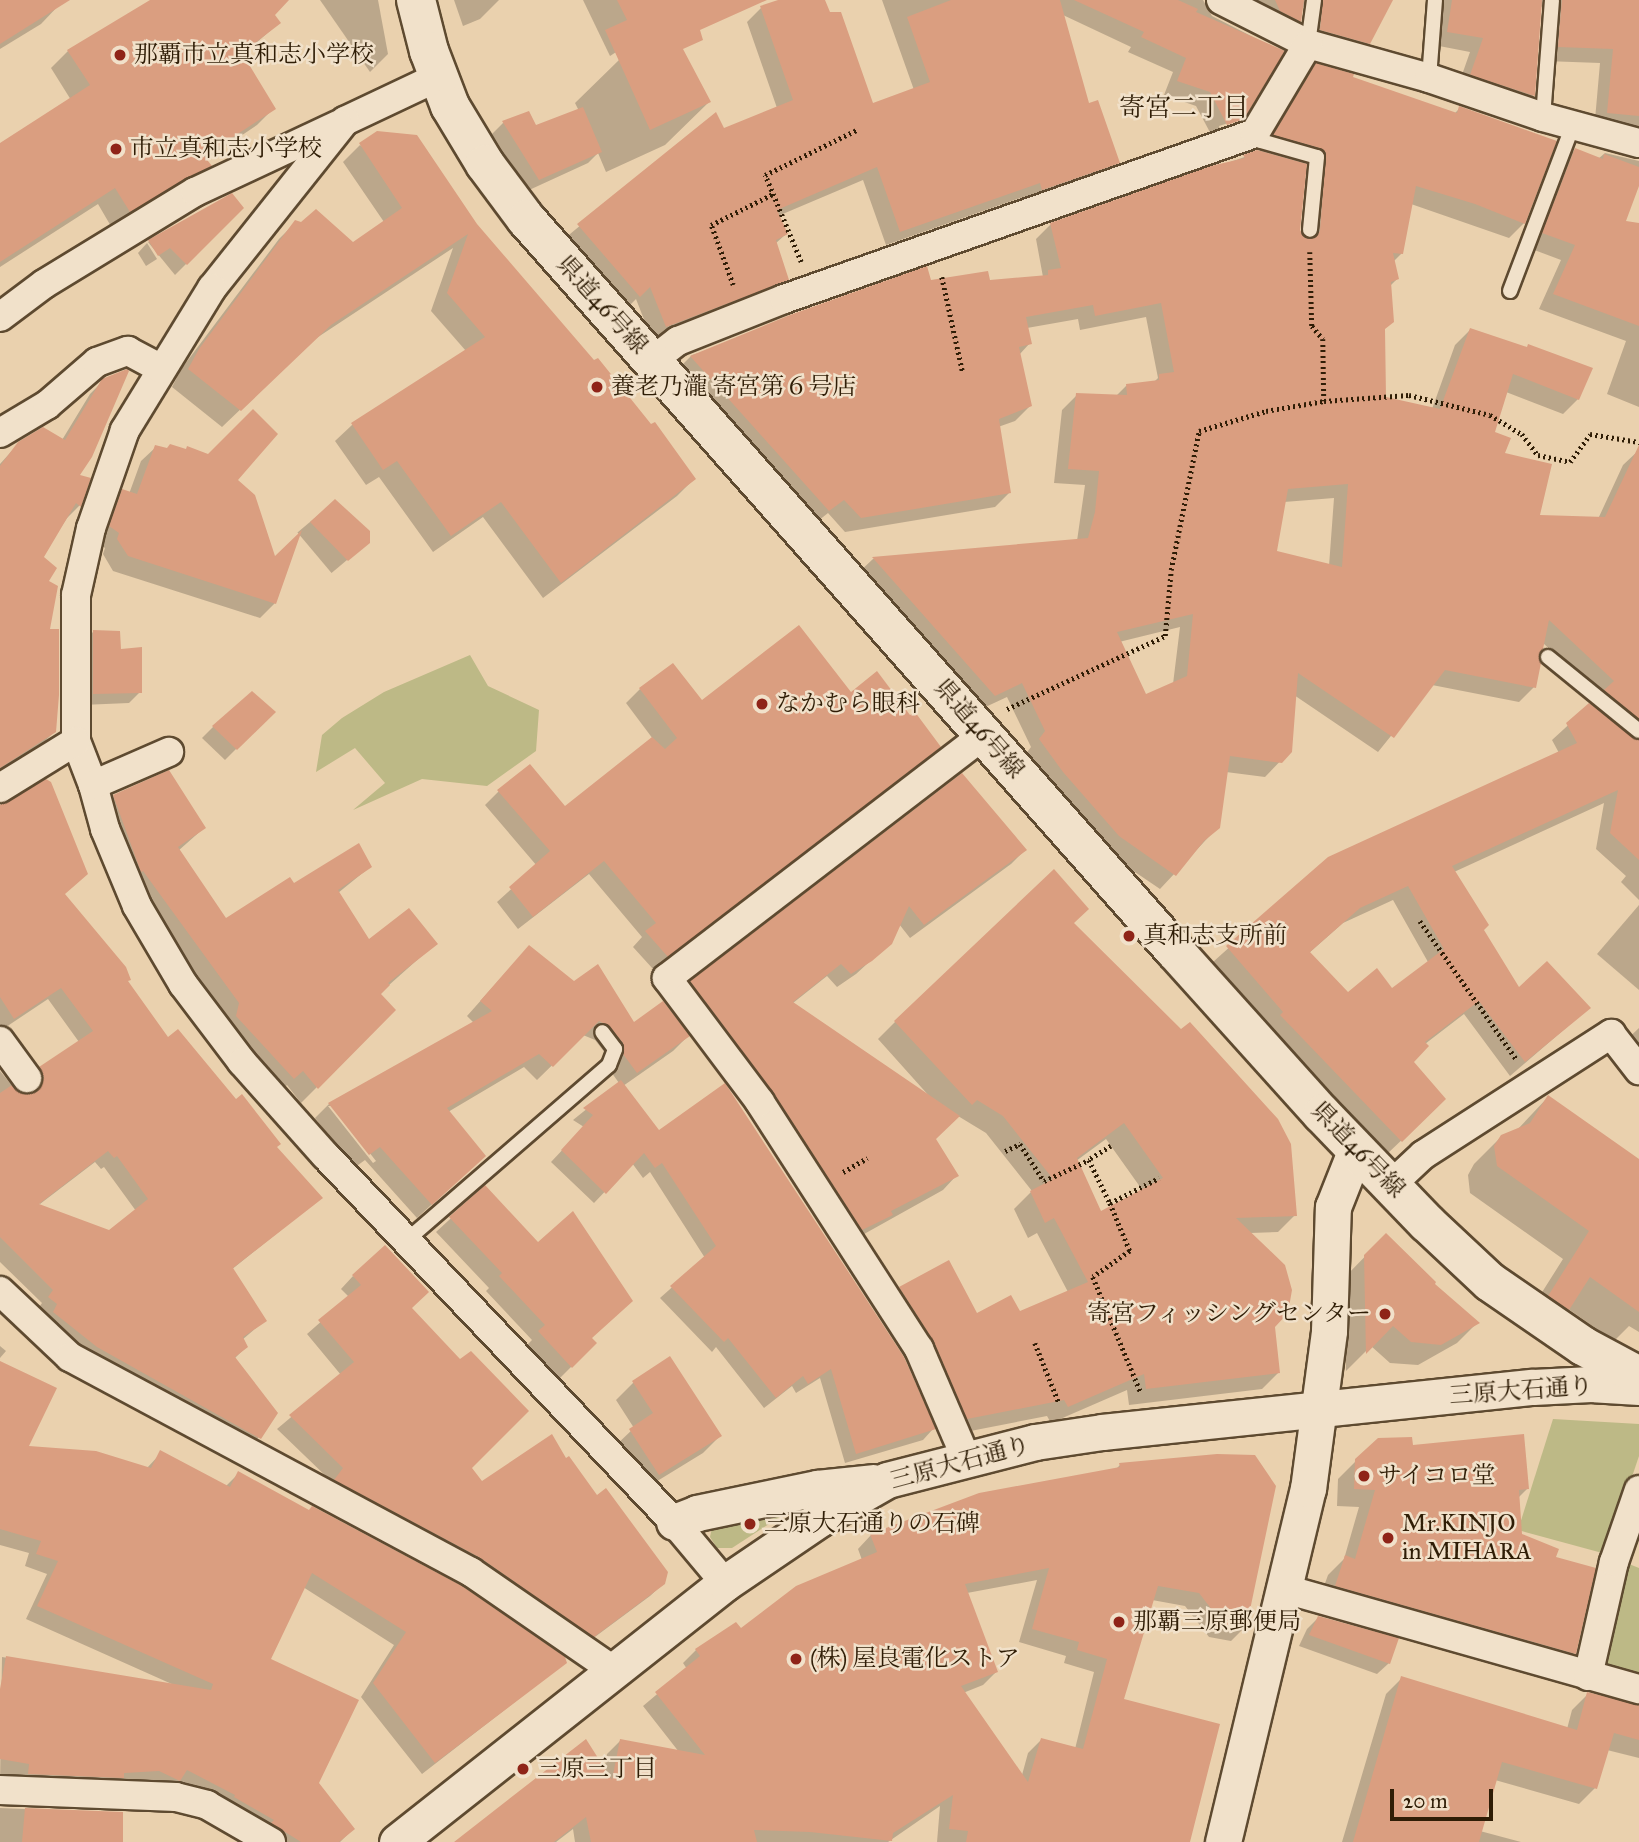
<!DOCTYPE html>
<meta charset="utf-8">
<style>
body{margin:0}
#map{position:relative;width:1639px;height:1842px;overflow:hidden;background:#ead1ae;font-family:"IM FELL Great Primer","Noto Serif JP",serif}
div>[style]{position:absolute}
.green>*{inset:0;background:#bdb986}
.shadow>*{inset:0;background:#0003;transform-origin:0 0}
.building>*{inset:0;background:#da9e80}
.path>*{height:4.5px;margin-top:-2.25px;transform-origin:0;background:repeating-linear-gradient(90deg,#2f1d06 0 2px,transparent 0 5.5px)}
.roads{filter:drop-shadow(2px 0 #5e4a30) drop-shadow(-2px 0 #5e4a30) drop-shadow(0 2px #5e4a30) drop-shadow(0 -2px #5e4a30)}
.service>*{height:14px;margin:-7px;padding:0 7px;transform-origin:7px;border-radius:7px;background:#f1e1ca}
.minor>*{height:28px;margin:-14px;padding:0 14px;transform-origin:14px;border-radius:14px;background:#f1e1ca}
.tertiary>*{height:35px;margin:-17.5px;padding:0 17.5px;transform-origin:17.5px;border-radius:17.5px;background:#f1e1ca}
.secondary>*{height:38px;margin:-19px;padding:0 19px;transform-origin:19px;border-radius:19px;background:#f1e1ca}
.dots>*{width:19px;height:19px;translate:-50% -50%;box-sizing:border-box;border:4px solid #f1e1ca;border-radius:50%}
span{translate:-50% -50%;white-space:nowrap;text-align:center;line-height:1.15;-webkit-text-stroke:5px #f1e1ca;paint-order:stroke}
.poi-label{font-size:24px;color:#2f1d06}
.left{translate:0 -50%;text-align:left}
.right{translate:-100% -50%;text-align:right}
.street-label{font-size:24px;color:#2f1d06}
.neighbourhood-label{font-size:26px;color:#2f1d06}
.scale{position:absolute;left:1390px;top:1789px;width:103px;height:32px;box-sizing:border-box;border:4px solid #2f1d06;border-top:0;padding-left:9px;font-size:21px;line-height:24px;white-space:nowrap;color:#2f1d06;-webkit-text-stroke:5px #f1e1ca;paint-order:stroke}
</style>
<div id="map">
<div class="green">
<i style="clip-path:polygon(470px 655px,488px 686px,539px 710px,536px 751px,487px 786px,422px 779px,353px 810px,385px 783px,355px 748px,316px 772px,322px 735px,342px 718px,384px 692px)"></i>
<i style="clip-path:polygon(1553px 1419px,1639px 1424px,1639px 1456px,1606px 1554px,1518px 1530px)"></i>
<i style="clip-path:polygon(789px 1511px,732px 1548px,717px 1548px,710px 1537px,712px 1527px)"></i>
<i style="clip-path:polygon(1629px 1564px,1639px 1568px,1639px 1681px,1604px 1672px,1604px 1637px)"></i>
</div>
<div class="shadow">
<i style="clip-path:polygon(0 0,57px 0,60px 4px,41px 24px,0 49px)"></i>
<i style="clip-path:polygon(153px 0,280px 0,273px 15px,279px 23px,241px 56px,274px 108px,257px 125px,205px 160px,209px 166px,192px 183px,112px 228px,98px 204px,0 267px,0 145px,71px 100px,51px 68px,68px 51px)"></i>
<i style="clip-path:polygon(320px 0,378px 0,388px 54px,370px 72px)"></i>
<i style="clip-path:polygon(454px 0,499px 0,480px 19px,463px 26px)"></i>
<i style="clip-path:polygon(583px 0,696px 0,610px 56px)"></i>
<i style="clip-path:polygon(783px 0,823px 0,872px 105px,914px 90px,882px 0,1203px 0,1212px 16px,1282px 52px,1242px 118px,1238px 123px,1238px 120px,1219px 126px,1220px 130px,1237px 124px,1228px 133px,1213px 138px,1196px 106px,1164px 95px,1173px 72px,1128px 52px,1131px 47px,1063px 15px,1088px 105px,1118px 162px,1104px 177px,1028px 203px,1026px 196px,886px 245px,863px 180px,778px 216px,786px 234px,775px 244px,787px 279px,773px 293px,652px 340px,636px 299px,625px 310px,564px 239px,715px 114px,724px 130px,777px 108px,747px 22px,761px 8px)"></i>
<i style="clip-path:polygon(1216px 0,1392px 0,1369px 43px,1354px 57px,1306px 44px,1310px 15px,1302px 5px,1300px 21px,1286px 35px)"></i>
<i style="clip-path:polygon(1441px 0,1639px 0,1639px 151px,1594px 131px,1600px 63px,1545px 61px,1548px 15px,1540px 5px,1533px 96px,1519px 110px,1457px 89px,1470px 52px,1434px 45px)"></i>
<i style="clip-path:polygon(619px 60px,709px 102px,665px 145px,606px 172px,598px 153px,588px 163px,527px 191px,492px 134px,503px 123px,536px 127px,579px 111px,575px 103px)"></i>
<i style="clip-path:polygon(evenodd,1316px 65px,1454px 114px,1460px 108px,1524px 223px,1509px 238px,1411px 204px,1402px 253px,1393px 262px,1397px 279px,1390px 286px,1383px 329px,1384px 399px,1432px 409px,1455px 345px,1470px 330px,1578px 399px,1563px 414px,1506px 392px,1492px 433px,1537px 516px,1598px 519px,1623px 465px,1639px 450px,1639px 900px,1621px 882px,1626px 876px,1596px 849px,1604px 803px,1454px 872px,1482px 930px,1519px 990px,1589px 1008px,1510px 1076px,1464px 1014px,1425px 1044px,1411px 1062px,1429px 1114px,1386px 1155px,1267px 1031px,1270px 1028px,1213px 962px,1329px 858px,1559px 753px,1552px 740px,1600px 696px,1543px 643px,1537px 654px,1534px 687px,1519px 702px,1432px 685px,1378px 752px,1294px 695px,1290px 751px,1265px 777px,1226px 772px,1218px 827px,1160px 889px,1104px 851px,1025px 755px,1031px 747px,1007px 697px,979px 710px,858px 573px,873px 559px,1077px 541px,1085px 485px,1054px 483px,1062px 410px,1077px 395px,1116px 396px,1126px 386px,1154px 382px,1158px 378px,1146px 317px,1080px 330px,1078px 319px,1027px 328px,1030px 343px,1019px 355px,1030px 406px,1015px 421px,998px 427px,1009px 493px,995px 507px,845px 532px,828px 513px,813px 525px,677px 370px,692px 355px,930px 282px,989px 282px,1043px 277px,1036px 239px,1051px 224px,1259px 152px,1301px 80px,1316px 65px,1305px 163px,1312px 168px,1306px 243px,1299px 230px,1305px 163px,1316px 65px,1334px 498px,1329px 566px,1275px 553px,1284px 502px,1334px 498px,1316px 65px,1180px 627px,1173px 684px,1145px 696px,1119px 642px,1180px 627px,1316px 65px,1393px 900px,1428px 962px,1391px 990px,1348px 994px,1309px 953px,1343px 923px,1393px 900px)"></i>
<i style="clip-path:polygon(360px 145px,475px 225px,694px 479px,677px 496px,543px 598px,483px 517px,433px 552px,379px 477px,366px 485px,335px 441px,352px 425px,466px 351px,431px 311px,453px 248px,312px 341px,222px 427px,172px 387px,182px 368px,279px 239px,296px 222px,353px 244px,384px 222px,343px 162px)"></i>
<i style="clip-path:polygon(1575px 150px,1598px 159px,1605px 153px,1639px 161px,1639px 182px,1605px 270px,1639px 283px,1639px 407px,1607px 394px,1626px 341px,1539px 309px,1561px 260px,1529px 248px,1560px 165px)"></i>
<i style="clip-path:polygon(232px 195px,242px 208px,175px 275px,148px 242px)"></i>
<i style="clip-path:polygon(147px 243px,157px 259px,146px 266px,138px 253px)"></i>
<i style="clip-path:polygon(103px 381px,77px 476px,88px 479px,79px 506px,67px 518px,41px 557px,47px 582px,54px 732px,41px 745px,0 771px,0 464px,19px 443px,62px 440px,90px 394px)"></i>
<i style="clip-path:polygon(156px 447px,235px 480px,274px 559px,275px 603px,260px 618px,113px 571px,103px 554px,105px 548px,96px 541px,108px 506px,122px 491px,129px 494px,141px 461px)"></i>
<i style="left:335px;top:501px;width:53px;height:49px;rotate:50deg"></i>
<i style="clip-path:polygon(93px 632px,119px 651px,140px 692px,129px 703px,82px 705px,82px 643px)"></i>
<i style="clip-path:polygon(640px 689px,702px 703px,850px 694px,910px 718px,939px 746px,925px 761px,653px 969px,633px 947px,642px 937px,589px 874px,518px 929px,497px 902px,537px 866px,485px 805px,499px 791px,565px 808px,653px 739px,626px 703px)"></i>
<i style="clip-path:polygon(273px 712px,225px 760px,202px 738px,213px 727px)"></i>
<i style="clip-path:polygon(114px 796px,204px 828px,178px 851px,226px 921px,294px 885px,370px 867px,338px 893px,369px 942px,435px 944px,379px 994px,394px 1010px,301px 1103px,287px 1085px,278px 1093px,127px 885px,98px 811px)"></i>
<i style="clip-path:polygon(0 806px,168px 1040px,276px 1148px,321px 1198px,231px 1270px,264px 1321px,242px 1340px,246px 1347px,234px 1359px,259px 1437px,247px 1450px,85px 1359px,37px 1310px,42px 1303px,0 1262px,0 1220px,109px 1232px,136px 1211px,104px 1167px,101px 1169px,95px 1162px,40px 1204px,0 1167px,0 1071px,19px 1094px,30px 1096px,28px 1081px,41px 1068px,79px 1042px,48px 999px,0 1031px)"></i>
<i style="clip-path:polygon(evenodd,1025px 850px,1011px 864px,910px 938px,899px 924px,890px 943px,856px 974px,837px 987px,827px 976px,793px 1003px,930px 1097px,878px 1039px,895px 1022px,1072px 924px,1295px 1215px,1278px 1232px,1250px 1233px,1273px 1326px,1279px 1372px,1262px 1389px,1129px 1405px,1127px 1390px,1051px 1423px,1047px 1416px,950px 1435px,883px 1306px,900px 1289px,976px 1315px,1019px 1313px,1068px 1292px,1037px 1233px,1028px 1238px,1014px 1209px,1032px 1191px,986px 1133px,958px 1116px,934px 1139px,956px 1176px,943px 1190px,848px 1243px,678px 996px,691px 983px,1025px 850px,1106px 1139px,1143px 1191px,1100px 1213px,1076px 1161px,1106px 1139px)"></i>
<i style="clip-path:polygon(1639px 905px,1639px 990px,1597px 954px)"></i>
<i style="clip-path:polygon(evenodd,515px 962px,573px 983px,634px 1025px,688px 1036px,673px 1051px,623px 1086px,658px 1132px,933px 1429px,923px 1440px,845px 1463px,820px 1378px,796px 1393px,792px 1386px,764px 1408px,716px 1347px,712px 1352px,660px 1298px,705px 1258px,650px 1172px,643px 1178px,632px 1163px,594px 1203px,551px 1162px,584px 1127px,573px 1120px,619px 1083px,609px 1069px,609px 1058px,595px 1040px,583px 1035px,537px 1080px,524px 1067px,448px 1112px,469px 1170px,417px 1218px,365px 1160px,354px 1168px,315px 1118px,329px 1104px,474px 1023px,467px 1016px,515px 962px,328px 1106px,333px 1106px,376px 1161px,373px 1163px,328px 1106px)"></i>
<i style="clip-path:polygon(1639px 1028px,1639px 1066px,1622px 1044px)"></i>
<i style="clip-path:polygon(1548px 1097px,1639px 1161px,1639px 1332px,1629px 1326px,1614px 1341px,1567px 1308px,1540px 1336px,1522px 1324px,1563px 1259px,1470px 1193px,1468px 1175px,1474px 1164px,1502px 1136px,1517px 1130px)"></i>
<i style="clip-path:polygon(485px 1187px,595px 1343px,557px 1381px,525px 1347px,532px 1340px,486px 1291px,489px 1288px,436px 1232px)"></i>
<i style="clip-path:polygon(1386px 1235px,1432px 1284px,1477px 1323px,1457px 1343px,1418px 1365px,1390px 1363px,1371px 1346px,1346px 1371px,1344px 1278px)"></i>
<i style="clip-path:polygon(353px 1276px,410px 1308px,470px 1468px,482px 1483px,565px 1461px,664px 1583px,650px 1596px,580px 1648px,332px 1482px,277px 1429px,341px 1375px,307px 1334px,349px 1297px,341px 1289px)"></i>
<i style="clip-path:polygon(0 1346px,6px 1351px,0 1358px)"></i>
<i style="clip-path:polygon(669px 1359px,720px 1436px,703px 1453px,641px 1491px,613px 1448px,634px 1428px,616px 1400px,633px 1383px)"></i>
<i style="clip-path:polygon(0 1363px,26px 1448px,147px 1468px,161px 1453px,225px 1487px,238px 1474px,565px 1663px,422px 1774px,361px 1697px,394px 1645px,303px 1587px,268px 1660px,317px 1784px,353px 1829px,340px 1842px,269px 1842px,224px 1808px,176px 1782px,166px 1792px,0 1786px,2px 1657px,174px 1685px,26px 1619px,47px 1574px,25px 1566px,29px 1553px,0 1545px)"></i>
<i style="clip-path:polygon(1411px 1447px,1527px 1489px,1518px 1498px,1520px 1535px,1554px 1558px,1574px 1653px,1557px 1671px,1318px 1603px,1328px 1575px,1344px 1559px,1359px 1507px,1337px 1506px,1338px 1479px,1356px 1461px)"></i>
<i style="clip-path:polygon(evenodd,1120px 1465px,1244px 1628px,1231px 1641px,1209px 1637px,1185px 1606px,1152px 1600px,1122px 1700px,1189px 1842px,937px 1842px,940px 1806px,888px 1842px,575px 1842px,573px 1829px,556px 1842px,458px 1842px,604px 1770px,607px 1754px,620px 1741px,679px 1752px,643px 1706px,687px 1669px,683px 1663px,696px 1650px,740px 1631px,862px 1560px,858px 1549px,871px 1535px,1115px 1470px,1120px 1465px,1037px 1580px,1019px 1642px,1066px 1656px,1064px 1663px,1094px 1672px,1075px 1749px,1041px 1740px,1028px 1753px,1022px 1775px,963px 1693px,983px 1685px,996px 1672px,967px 1593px,1037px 1580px)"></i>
<i style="clip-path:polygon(1318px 1618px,1389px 1663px,1377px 1674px,1299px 1646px,1307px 1629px)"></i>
<i style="clip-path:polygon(1402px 1678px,1567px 1729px,1572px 1710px,1588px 1694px,1639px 1706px,1639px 1758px,1607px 1750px,1595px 1788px,1579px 1804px,1495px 1780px,1480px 1831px,1521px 1842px,1342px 1842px,1386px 1694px)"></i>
<i style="clip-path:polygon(0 1808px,122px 1813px,121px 1842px,0 1842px)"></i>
</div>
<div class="building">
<i style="clip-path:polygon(0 0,70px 0,0 44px)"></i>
<i style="clip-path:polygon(150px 0,289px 0,275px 15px,281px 23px,242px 53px,276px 109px,204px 156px,212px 166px,130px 212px,115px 188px,0 262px,0 143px,90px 85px,67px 50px)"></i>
<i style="clip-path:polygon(617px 0,767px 0,700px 30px,703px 40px,683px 49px,711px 102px,650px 130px,605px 30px,627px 20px)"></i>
<i style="clip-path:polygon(778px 0,825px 0,830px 12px,841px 12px,873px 103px,930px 82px,907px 17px,951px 0,1060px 0,1089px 103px,1098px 100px,1120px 163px,1042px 190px,1040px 183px,900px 232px,877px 167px,777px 210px,788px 234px,776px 240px,789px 280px,666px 327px,650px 287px,640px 297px,577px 224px,716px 112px,724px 128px,793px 100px,760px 6px)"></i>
<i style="clip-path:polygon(1074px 0,1178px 0,1198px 9px,1196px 12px,1285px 51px,1244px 119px,1227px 125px,1210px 92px,1177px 81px,1186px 58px,1141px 37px,1144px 32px)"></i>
<i style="clip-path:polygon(1275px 0,1304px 0,1301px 22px,1280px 11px)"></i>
<i style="clip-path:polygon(1323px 0,1393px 0,1370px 44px,1320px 30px)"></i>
<i style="clip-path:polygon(1452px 0,1542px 0,1535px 96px,1470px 75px,1483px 38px,1447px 32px)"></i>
<i style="clip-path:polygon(1562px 0,1639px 0,1639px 116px,1607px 113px,1613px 49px,1558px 47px)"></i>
<i style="clip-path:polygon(evenodd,1316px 63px,1354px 74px,1353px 77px,1457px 113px,1459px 106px,1557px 141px,1525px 224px,1475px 204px,1416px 186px,1403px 254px,1393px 253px,1399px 279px,1391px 282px,1394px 322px,1385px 329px,1386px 397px,1440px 409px,1470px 328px,1527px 347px,1528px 344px,1593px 368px,1579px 400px,1513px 374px,1495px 432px,1511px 438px,1505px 453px,1552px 464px,1540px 515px,1605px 517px,1639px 445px,1639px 719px,1604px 690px,1614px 681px,1549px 620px,1543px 649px,1539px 655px,1541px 663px,1536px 688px,1445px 670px,1394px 738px,1298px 673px,1292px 752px,1282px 763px,1230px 756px,1220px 828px,1204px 841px,1176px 876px,1119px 836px,1063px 772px,1039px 739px,1045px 731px,1022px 683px,995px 696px,872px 557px,1088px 538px,1095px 512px,1099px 471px,1068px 469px,1076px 393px,1127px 395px,1126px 384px,1159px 380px,1159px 374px,1174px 372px,1161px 303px,1095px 316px,1093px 305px,1026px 317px,1032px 344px,1019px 347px,1032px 406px,999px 419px,1011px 493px,861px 518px,844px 500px,829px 511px,690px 356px,790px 315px,927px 266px,931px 280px,988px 271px,990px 280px,1048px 275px,1048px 270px,1061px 268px,1050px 223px,1211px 166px,1245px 158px,1243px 155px,1257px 150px,1307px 164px,1300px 230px,1305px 238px,1315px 238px,1320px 231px,1326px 153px,1320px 148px,1273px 135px,1316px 63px,1348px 484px,1342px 567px,1277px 551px,1288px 489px,1348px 484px,1316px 63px,1193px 614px,1187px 676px,1146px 694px,1117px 632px,1193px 614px)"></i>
<i style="clip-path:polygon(583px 107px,602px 152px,539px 180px,502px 121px,529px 111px,536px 125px)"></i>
<i style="clip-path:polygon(377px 131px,417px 135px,477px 224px,594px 360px,598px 358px,651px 424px,655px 422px,696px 479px,561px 583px,501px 502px,451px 536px,397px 461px,383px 470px,351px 423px,485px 337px,447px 293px,468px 234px,331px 325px,241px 411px,188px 369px,199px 349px,295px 220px,301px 222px,316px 209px,353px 242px,402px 208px,359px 143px)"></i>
<i style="clip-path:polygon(1575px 148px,1603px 159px,1604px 154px,1639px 167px,1639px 186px,1626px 221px,1639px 223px,1639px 326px,1553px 294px,1575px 245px,1542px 233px)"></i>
<i style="clip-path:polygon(232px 193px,244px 208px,187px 265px,170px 248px,158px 256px,148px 240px)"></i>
<i style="clip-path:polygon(127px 369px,129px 371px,92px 457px,80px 475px,91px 478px,81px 507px,76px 503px,44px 557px,57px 568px,49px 581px,58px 586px,50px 629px,59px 629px,59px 695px,56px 732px,0 768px,0 466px,18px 442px,43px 427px,65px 440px,102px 379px)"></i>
<i style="clip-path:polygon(253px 409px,278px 434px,238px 480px,255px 495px,275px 556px,302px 530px,276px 604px,128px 556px,117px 539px,119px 533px,109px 526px,122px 489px,137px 494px,155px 445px,167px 448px,170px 444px,186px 449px,187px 446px,208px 454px)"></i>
<i style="clip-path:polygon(335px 499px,370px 531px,370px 543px,348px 561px,310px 522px)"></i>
<i style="clip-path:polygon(799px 625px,851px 692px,877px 671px,910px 715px,915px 712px,941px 747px,668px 957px,645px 931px,656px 923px,604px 861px,533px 917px,509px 887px,550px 851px,497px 790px,530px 764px,565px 806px,652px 737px,665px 749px,677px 738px,639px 688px,673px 663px,702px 700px)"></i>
<i style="clip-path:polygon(93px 630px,120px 631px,121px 649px,142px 647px,142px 693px,93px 694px)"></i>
<i style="clip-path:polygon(252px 691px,276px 712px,237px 750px,212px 726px)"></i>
<i style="clip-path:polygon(evenodd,1589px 703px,1639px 740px,1639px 860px,1610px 833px,1618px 790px,1452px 866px,1489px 925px,1484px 930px,1519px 987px,1547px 961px,1591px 1008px,1525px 1062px,1479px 1001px,1425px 1042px,1429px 1046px,1414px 1062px,1446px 1099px,1402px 1142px,1280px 1015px,1283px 1012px,1226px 946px,1328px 857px,1577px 743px,1566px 723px,1589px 703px,1408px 886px,1444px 949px,1392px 988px,1377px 968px,1348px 992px,1310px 952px,1360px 908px,1408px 886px)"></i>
<i style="clip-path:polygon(169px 770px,206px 828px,178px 847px,226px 918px,290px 877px,294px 883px,359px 843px,372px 867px,338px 890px,369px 939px,409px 908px,438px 944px,388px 983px,390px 985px,381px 994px,396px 1010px,318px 1089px,303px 1071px,294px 1079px,236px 1016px,239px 1003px,143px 871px,141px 872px,113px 795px)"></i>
<i style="clip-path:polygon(962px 773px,1027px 850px,924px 925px,909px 906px,892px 944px,872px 961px,851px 974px,841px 964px,793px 1002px,960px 1116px,936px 1139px,959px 1176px,891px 1211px,893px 1215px,862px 1230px,773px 1092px,690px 981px)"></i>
<i style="clip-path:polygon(evenodd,46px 779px,51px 782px,88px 874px,65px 894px,126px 967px,131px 980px,128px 981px,168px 1037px,178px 1029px,236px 1099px,242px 1094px,281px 1144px,277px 1147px,323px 1198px,233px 1268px,267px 1321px,243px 1337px,248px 1347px,235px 1357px,278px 1413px,261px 1439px,97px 1347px,53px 1312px,57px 1304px,48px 1297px,53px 1290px,0 1237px,0 1093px,12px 1085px,21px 1093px,36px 1092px,44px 1077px,39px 1067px,93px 1031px,61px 988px,14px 1019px,0 997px,0 805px,46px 779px,108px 1151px,114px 1158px,117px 1156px,148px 1199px,109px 1230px,39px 1204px,108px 1151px)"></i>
<i style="clip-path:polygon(evenodd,1054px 869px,1089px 909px,1074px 923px,1181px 1029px,1190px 1022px,1278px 1119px,1291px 1144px,1297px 1216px,1236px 1218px,1285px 1265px,1292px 1290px,1288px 1313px,1275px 1327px,1280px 1373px,1146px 1389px,1144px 1374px,1068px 1407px,1064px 1400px,967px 1419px,934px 1342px,899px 1287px,949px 1260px,977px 1313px,1011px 1295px,1020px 1311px,1088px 1282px,1054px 1218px,1045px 1223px,1030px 1191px,1053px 1179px,1003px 1116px,977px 1100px,972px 1105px,894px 1021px,1054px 869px,1124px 1123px,1163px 1178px,1101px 1211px,1077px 1158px,1124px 1123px)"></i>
<i style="clip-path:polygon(529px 945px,574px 981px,598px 964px,634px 1022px,663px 1001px,690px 1036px,637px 1073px,623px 1054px,623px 1043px,609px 1026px,599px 1021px,553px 1067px,539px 1054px,447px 1108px,486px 1156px,432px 1205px,380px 1147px,369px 1155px,328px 1103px,492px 1011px,480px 1001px)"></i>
<i style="clip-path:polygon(621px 1080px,659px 1130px,725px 1083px,904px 1357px,936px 1429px,856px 1454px,831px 1369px,808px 1384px,803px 1376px,776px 1398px,728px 1338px,724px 1342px,670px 1286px,716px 1246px,662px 1163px,655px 1168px,644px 1153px,606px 1194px,561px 1150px,593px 1115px,583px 1108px)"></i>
<i style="clip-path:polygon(1548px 1095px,1639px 1159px,1639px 1312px,1590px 1277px,1569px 1310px,1548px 1296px,1589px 1231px,1497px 1166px,1494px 1146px,1501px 1135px,1530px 1123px)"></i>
<i style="clip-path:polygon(485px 1185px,538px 1242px,573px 1211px,633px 1301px,592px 1338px,597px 1343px,572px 1368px,538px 1331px,545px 1325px,499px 1276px,502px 1273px,449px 1217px)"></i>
<i style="clip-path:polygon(1386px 1233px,1436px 1282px,1435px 1284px,1480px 1323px,1441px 1345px,1411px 1342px,1393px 1326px,1366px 1354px,1364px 1255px)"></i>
<i style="clip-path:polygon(385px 1245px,429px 1292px,412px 1308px,460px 1359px,471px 1351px,529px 1411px,472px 1468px,482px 1481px,552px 1434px,566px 1458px,569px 1456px,597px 1495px,606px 1488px,668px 1572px,665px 1584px,594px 1637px,479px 1557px,334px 1480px,343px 1468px,289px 1415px,354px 1362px,318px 1320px,361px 1285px,352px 1275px)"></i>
<i style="clip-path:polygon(670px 1356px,722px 1436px,659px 1475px,629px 1429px,653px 1413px,632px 1381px)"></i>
<i style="clip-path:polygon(0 1361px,57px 1388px,29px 1446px,96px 1451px,151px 1468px,160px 1450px,230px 1487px,238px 1471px,309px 1510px,312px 1506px,462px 1586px,565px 1657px,567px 1663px,435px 1763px,373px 1683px,406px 1632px,312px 1573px,271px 1659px,359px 1700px,319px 1783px,355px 1829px,339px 1842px,301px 1842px,271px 1823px,274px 1820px,234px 1797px,235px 1795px,187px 1770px,180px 1781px,159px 1771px,124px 1773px,124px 1778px,28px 1774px,29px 1764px,0 1759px,0 1689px,6px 1656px,211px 1690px,213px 1684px,37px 1606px,58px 1561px,36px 1554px,41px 1541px,0 1529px)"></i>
<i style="clip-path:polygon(1524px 1434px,1529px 1489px,1519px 1490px,1522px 1534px,1559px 1549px,1556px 1557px,1596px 1568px,1576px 1654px,1335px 1586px,1345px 1555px,1355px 1559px,1375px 1490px,1354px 1489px,1355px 1459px,1378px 1438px,1412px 1437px,1413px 1445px)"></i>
<i style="clip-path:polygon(evenodd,1217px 1454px,1255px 1455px,1276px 1486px,1246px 1629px,1223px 1624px,1199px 1593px,1158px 1586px,1124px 1699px,1220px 1724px,1190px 1842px,966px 1842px,968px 1831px,949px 1829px,953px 1795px,893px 1833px,892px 1841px,810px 1832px,754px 1830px,757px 1842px,591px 1842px,586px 1817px,554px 1842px,454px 1842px,586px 1739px,612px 1780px,620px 1739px,705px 1755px,655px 1692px,700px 1656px,695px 1649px,736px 1622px,741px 1628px,796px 1586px,877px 1552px,870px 1534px,979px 1493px,1120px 1467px,1119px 1463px,1217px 1454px,1049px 1568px,1032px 1629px,1079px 1642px,1077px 1650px,1107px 1659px,1083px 1749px,1041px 1738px,1028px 1782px,961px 1686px,998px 1672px,965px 1584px,1049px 1568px)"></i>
<i style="clip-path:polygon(1318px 1616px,1399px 1638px,1390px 1664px,1309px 1635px)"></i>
<i style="clip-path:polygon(1401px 1676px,1577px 1730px,1587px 1692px,1639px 1705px,1639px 1740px,1614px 1733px,1597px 1789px,1502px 1762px,1479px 1842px,1353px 1842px)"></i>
<i style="clip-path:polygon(25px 1808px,123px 1812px,123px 1842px,22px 1842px)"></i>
</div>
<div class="path">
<i style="left:1310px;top:252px;width:74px;rotate:88.5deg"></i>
<i style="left:1312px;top:326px;width:17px;rotate:50deg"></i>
<i style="left:1323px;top:339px;width:62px;rotate:89.1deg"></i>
<i style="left:801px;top:262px;width:94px;rotate:-112.5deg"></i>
<i style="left:765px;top:175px;width:102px;rotate:-26.1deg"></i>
<i style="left:942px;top:277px;width:98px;rotate:77.7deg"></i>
<i style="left:733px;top:285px;width:64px;rotate:-110.1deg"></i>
<i style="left:711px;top:225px;width:69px;rotate:-26.6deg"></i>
<i style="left:1007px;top:709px;width:174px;rotate:-24.8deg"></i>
<i style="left:1165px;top:636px;width:66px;rotate:-84.8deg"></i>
<i style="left:1171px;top:570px;width:142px;rotate:-78.6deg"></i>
<i style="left:1199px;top:431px;width:70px;rotate:-16.6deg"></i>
<i style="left:1266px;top:411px;width:59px;rotate:-9.8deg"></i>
<i style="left:1324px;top:401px;width:85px;rotate:-4deg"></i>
<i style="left:1409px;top:395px;width:83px;rotate:13.9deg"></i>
<i style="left:1490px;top:415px;width:37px;rotate:31deg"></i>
<i style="left:1522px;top:434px;width:26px;rotate:53deg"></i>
<i style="left:1538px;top:455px;width:33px;rotate:12deg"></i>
<i style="left:1570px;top:462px;width:34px;rotate:-54deg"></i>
<i style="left:1590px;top:434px;width:50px;rotate:9.3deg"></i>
<i style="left:1420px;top:921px;width:169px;rotate:55.1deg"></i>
<i style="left:1111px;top:1146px;width:26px;rotate:148deg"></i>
<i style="left:1089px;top:1160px;width:48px;rotate:64deg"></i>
<i style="left:1110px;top:1203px;width:55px;rotate:-27deg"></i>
<i style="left:1005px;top:1151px;width:17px;rotate:-25deg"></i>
<i style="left:1020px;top:1144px;width:44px;rotate:57deg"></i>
<i style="left:1044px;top:1181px;width:50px;rotate:-25deg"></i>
<i style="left:843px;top:1172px;width:28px;rotate:-30deg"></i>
<i style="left:1110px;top:1203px;width:52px;rotate:67.4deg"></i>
<i style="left:1130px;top:1251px;width:45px;rotate:144.9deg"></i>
<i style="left:1093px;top:1277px;width:126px;rotate:67.5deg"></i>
<i style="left:1035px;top:1343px;width:65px;rotate:68.2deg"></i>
</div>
<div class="roads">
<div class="service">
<i style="left:1308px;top:44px;width:44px;rotate:-82.2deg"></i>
<i style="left:1429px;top:78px;width:78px;rotate:-85.6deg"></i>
<i style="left:1543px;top:117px;width:117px;rotate:-85.6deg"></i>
<i style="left:1255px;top:133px;width:10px;rotate:53deg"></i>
<i style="left:1261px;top:141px;width:58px;rotate:15.9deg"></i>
<i style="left:1317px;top:157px;width:73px;rotate:95.5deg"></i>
<i style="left:1510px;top:291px;width:178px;rotate:-69.2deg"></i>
<i style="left:1548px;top:657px;width:117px;rotate:39.1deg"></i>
<i style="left:407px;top:1240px;width:267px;rotate:-40.9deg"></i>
<i style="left:609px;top:1065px;width:17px;rotate:-69deg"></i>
<i style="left:615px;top:1049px;width:21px;rotate:-127deg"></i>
</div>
<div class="minor">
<i style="left:1221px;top:0;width:97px;rotate:26.8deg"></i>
<i style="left:1308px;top:44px;width:126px;rotate:15.7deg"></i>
<i style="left:1429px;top:78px;width:120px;rotate:18.9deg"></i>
<i style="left:1543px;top:117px;width:99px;rotate:15.2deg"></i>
<i style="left:438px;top:77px;width:103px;rotate:154.7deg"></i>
<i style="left:345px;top:121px;width:213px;rotate:128.5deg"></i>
<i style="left:212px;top:288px;width:167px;rotate:121.5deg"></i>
<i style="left:125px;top:430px;width:104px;rotate:109.1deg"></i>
<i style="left:91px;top:528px;width:69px;rotate:102.6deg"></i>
<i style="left:76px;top:595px;width:146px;rotate:90deg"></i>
<i style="left:76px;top:741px;width:47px;rotate:68.9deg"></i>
<i style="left:93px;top:785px;width:46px;rotate:74.7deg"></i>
<i style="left:105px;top:829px;width:83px;rotate:67.4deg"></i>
<i style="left:137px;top:906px;width:91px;rotate:59.5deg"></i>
<i style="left:183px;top:984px;width:98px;rotate:52.9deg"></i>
<i style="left:242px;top:1062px;width:125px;rotate:48.3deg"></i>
<i style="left:325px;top:1155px;width:506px;rotate:46.44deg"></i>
<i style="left:674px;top:1522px;width:80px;rotate:50.1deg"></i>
<i style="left:0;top:317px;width:55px;rotate:-36.9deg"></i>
<i style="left:44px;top:284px;width:177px;rotate:-31.4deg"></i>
<i style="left:195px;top:192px;width:158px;rotate:-25.1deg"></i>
<i style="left:652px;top:361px;width:33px;rotate:-38deg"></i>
<i style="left:678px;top:341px;width:114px;rotate:-21.6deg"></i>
<i style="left:784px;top:299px;width:499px;rotate:-19.4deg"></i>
<i style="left:1255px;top:133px;width:104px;rotate:-59.2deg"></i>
<i style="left:0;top:433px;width:55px;rotate:-30.8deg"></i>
<i style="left:47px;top:405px;width:66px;rotate:-40.7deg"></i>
<i style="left:97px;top:362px;width:33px;rotate:-20deg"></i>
<i style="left:128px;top:351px;width:38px;rotate:28deg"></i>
<i style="left:93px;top:785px;width:83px;rotate:-23.5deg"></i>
<i style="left:0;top:788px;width:89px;rotate:-31.7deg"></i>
<i style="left:0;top:1041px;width:46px;rotate:53.9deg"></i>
<i style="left:1391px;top:1185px;width:44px;rotate:-43.2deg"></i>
<i style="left:1423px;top:1155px;width:224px;rotate:-32.8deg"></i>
<i style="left:1611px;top:1034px;width:46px;rotate:52.1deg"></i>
<i style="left:0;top:1291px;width:96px;rotate:43.3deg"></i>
<i style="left:70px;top:1357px;width:455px;rotate:28.2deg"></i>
<i style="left:471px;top:1572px;width:173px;rotate:34.6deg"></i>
<i style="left:966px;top:1458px;width:119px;rotate:-113.3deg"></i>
<i style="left:919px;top:1349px;width:294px;rotate:-122.8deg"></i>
<i style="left:760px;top:1102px;width:155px;rotate:-126.9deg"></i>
<i style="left:667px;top:978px;width:399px;rotate:-37.5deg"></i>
<i style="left:1285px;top:1589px;width:368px;rotate:15.8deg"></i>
<i style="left:1588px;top:1676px;width:117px;rotate:-77.2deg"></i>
<i style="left:1614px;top:1562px;width:76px;rotate:-70.9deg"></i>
<i style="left:0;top:1790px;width:176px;rotate:2.3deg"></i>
<i style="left:176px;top:1797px;width:32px;rotate:14deg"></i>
<i style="left:207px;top:1805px;width:74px;rotate:30deg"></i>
</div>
<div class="tertiary">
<i style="left:674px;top:1522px;width:25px;rotate:-21deg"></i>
<i style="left:697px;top:1513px;width:123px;rotate:-11.8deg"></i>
<i style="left:817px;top:1488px;width:56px;rotate:-6.1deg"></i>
<i style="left:397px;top:1842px;width:418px;rotate:-38.3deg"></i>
<i style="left:725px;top:1583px;width:114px;rotate:-34.2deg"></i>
<i style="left:819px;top:1519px;width:78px;rotate:-29.8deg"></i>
<i style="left:887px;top:1480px;width:153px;rotate:-14.4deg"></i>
<i style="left:1035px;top:1442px;width:68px;rotate:-8.5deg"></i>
<i style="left:1102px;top:1432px;width:433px;rotate:-6deg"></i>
<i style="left:1533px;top:1387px;width:58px;rotate:-3deg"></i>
<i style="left:1591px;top:1384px;width:48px;rotate:3.6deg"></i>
<i style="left:1223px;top:1842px;width:363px;rotate:-76.5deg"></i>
<i style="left:1308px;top:1489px;width:159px;rotate:-82.4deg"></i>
<i style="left:1329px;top:1331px;width:124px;rotate:-88.2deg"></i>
<i style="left:1333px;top:1207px;width:62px;rotate:-68.4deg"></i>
</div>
<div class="secondary">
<i style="left:416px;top:0;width:53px;rotate:75.7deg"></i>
<i style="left:429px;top:51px;width:59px;rotate:69.1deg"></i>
<i style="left:450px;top:106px;width:68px;rotate:58.9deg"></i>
<i style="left:485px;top:164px;width:69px;rotate:53.3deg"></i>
<i style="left:526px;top:219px;width:978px;rotate:48.44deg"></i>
<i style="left:1175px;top:951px;width:219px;rotate:48deg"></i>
<i style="left:1322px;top:1114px;width:151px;rotate:46.1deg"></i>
<i style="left:1427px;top:1223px;width:86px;rotate:43.1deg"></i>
<i style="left:1490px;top:1282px;width:113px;rotate:34.5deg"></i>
<i style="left:1583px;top:1346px;width:64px;rotate:28.2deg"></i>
</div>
</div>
<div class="dots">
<i style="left:120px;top:55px;background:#8f2418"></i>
<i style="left:116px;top:149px;background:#8f2418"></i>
<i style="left:597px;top:387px;background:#8f2418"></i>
<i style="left:762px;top:704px;background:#8f2418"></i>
<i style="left:1129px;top:936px;background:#8f2418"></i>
<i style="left:1385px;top:1314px;background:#8f2418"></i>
<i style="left:1364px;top:1476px;background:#8f2418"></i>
<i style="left:750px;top:1524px;background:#8f2418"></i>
<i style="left:1388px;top:1538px;background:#8f2418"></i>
<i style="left:1119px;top:1622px;background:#8f2418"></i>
<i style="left:796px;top:1659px;background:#8f2418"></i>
<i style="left:523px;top:1769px;background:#8f2418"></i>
</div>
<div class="poi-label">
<span class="left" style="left:134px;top:55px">那覇市立真和志小学校</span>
<span class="left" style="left:130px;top:149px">市立真和志小学校</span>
<span class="left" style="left:611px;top:387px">養老乃瀧 寄宮第６号店</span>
<span class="left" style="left:776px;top:704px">なかむら眼科</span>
<span class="left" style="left:1143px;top:936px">真和志支所前</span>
<span class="right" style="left:1371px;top:1314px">寄宮フィッシングセンター</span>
<span class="left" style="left:1378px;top:1476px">サイコロ堂</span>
<span class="left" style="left:764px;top:1524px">三原大石通りの石碑</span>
<span class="left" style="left:1402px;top:1538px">Mr.KINJO<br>in MIHARA</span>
<span class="left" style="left:1133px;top:1622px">那覇三原郵便局</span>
<span class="left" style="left:810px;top:1659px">(株) 屋良電化ストア</span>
<span class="left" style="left:537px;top:1769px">三原三丁目</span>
</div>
<div class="street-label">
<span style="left:602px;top:305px;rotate:48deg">県道46号線</span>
<span style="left:979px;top:729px;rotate:49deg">県道46号線</span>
<span style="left:1358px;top:1150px;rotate:46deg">県道46号線</span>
<span style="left:1521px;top:1391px;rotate:-4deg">三原大石通り</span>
<span style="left:960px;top:1463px;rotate:-15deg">三原大石通り</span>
</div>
<div class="neighbourhood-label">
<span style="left:1184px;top:108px">寄宮二丁目</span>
</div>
<div class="scale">20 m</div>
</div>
